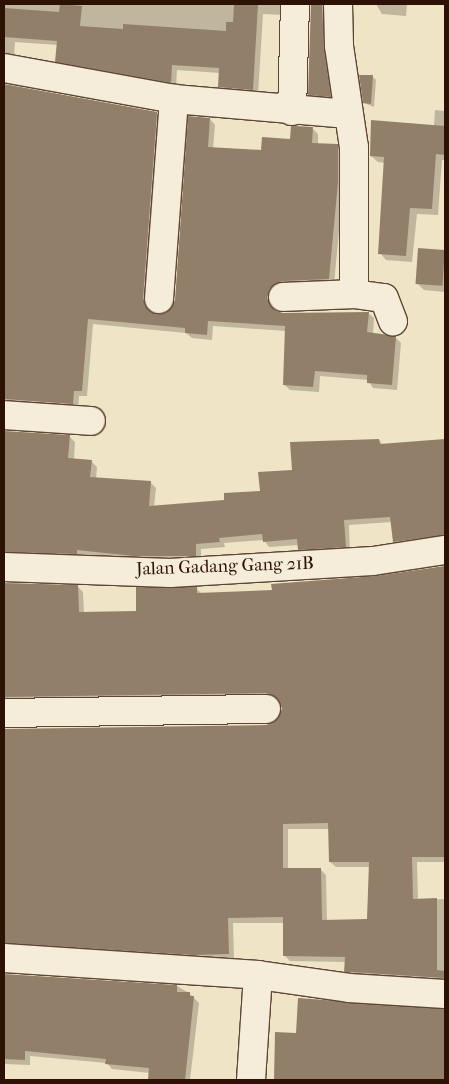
<!DOCTYPE html>
<style>
body{margin:0}
#map{position:relative;width:449px;height:1084px;overflow:hidden;background:#f0e4c6;font-family:"IM FELL French Canon",serif}
div>[style]{position:absolute}
.shadow>*{inset:0;background:#0003}
.building>*{inset:0;background:#927f69;transform-origin:0 0}
.roads{filter:drop-shadow(1px 0 #5d4634) drop-shadow(-1px 0 #5d4634) drop-shadow(0 1px #5d4634) drop-shadow(0 -1px #5d4634)}
.minor>*{height:28px;margin:-14px;padding:0 14px;transform-origin:14px;border-radius:14px;background:#f5edda}
span{translate:-50% -50%;white-space:nowrap;text-align:center;line-height:1.15;-webkit-text-stroke:5px #f5edda;paint-order:stroke}
.street-label{font-size:18px;color:#2c1104}
.frame{position:absolute;inset:0;border:5px solid #2c1104;pointer-events:none}
</style>
<div id="map">
<div class="shadow">
<i style="clip-path:polygon(4px 4px,286px 4px,284px 15px,263px 14px,258px 95px,224px 92px,219px 87px,220px 73px,177px 70px,176px 87px,62px 67px,57px 61px,58px 45px,15px 42px,14px 58px,4px 61px)"></i>
<i style="clip-path:polygon(312px 4px,330px 4px,336px 102px,316px 101px,309px 94px)"></i>
<i style="clip-path:polygon(376px 4px,407px 4px,406px 16px,382px 14px)"></i>
<i style="clip-path:polygon(373px 77px,376px 80px,374px 107px,364px 103px)"></i>
<i style="clip-path:polygon(4px 85px,157px 113px,162px 119px,148px 304px,150px 311px,157px 316px,167px 314px,176px 301px,210px 119px,215px 125px,213px 148px,262px 152px,313px 129px,318px 134px,318px 144px,337px 146px,343px 151px,343px 189px,334px 284px,272px 305px,277px 312px,283px 314px,368px 313px,374px 318px,373px 334px,395px 337px,401px 343px,397px 390px,373px 388px,368px 380px,320px 376px,319px 392px,290px 390px,284px 384px,286px 331px,213px 326px,212px 340px,192px 338px,186px 333px,93px 324px,87px 396px,79px 396px,78px 409px,4px 406px)"></i>
<i style="clip-path:polygon(435px 110px,445px 111px,445px 160px,442px 160px,438px 215px,417px 214px,412px 262px,386px 260px,380px 253px,385px 163px,378px 162px,371px 156px,434px 126px)"></i>
<i style="clip-path:polygon(420px 249px,445px 251px,445px 292px,424px 290px,417px 283px)"></i>
<i style="clip-path:polygon(4px 432px,69px 436px,75px 442px,74px 460px,91px 461px,97px 467px,96px 479px,150px 482px,156px 488px,154px 507px,225px 502px,261px 492px,293px 471px,379px 440px,383px 445px,445px 441px,445px 542px,400px 547px,395px 541px,392px 522px,349px 525px,350px 552px,304px 555px,299px 545px,269px 547px,264px 540px,224px 543px,225px 547px,201px 549px,201px 561px,141px 561px,82px 555px,82px 559px,4px 560px)"></i>
<i style="clip-path:polygon(evenodd,445px 567px,445px 731px,358px 747px,359px 757px,445px 757px,445px 862px,417px 862px,418px 900px,445px 899px,445px 983px,351px 977px,345px 971px,346px 962px,290px 961px,284px 955px,284px 923px,233px 923px,234px 959px,4px 951px,4px 730px,267px 726px,281px 717px,283px 708px,278px 701px,10px 702px,4px 706px,4px 584px,78px 587px,83px 592px,84px 613px,138px 612px,196px 588px,202px 594px,273px 592px,445px 567px,288px 829px,330px 829px,330px 862px,336px 867px,370px 867px,369px 920px,327px 921px,326px 875px,320px 869px,288px 869px,288px 829px)"></i>
<i style="clip-path:polygon(4px 975px,177px 986px,189px 993px,199px 1003px,190px 1080px,149px 1080px,150px 1073px,112px 1069px,107px 1063px,30px 1056px,30px 1065px,4px 1064px)"></i>
<i style="clip-path:polygon(444px 1011px,445px 1080px,275px 1080px,276px 1034px,297px 1034px)"></i>
</div>
<div class="building">
<i style="clip-path:polygon(60px 4px,82px 6px,80px 26px,123px 29px,123px 24px,226px 31px,226px 22px,233px 22px,234px 4px,258px 4px,253px 90px,218px 87px,219px 68px,172px 65px,171px 83px,55px 62px,57px 41px,4px 37px,4px 8px,59px 12px)"></i>
<i style="clip-path:polygon(311px 4px,322px 4px,324px 48px,331px 97px,308px 95px)"></i>
<i style="clip-path:polygon(359px 75px,373px 75px,371px 104px,363px 103px)"></i>
<i style="clip-path:polygon(4px 84px,157px 112px,143px 298px,145px 306px,157px 314px,166px 313px,175px 300px,188px 116px,210px 118px,208px 147px,261px 150px,262px 137px,290px 139px,291px 126px,294px 126px,313px 127px,312px 143px,338px 144px,338px 182px,329px 279px,282px 281px,269px 289px,267px 298px,275px 311px,283px 313px,369px 312px,367px 332px,396px 336px,392px 385px,367px 383px,367px 375px,315px 371px,313px 387px,283px 385px,285px 326px,208px 321px,207px 335px,185px 333px,185px 328px,88px 319px,82px 391px,74px 391px,73px 404px,5px 399px)"></i>
<i style="clip-path:polygon(371px 120px,445px 126px,445px 155px,436px 154px,432px 209px,410px 208px,406px 256px,378px 254px,384px 157px,370px 156px)"></i>
<i style="left:418px;top:248px;width:27px;height:36px;rotate:4deg"></i>
<i style="clip-path:polygon(4px 431px,70px 435px,68px 458px,92px 460px,90px 477px,151px 481px,149px 506px,224px 500px,224px 493px,260px 491px,258px 472px,292px 470px,290px 442px,379px 439px,380px 444px,445px 439px,445px 535px,393px 542px,390px 517px,344px 520px,346px 547px,298px 550px,297px 539px,263px 542px,262px 534px,219px 538px,220px 542px,196px 544px,196px 556px,134px 556px,77px 550px,77px 554px,4px 552px)"></i>
<i style="clip-path:polygon(evenodd,445px 566px,445px 857px,412px 857px,413px 899px,437px 898px,437px 970px,445px 971px,445px 978px,351px 972px,344px 972px,345px 957px,283px 956px,283px 917px,228px 918px,229px 954px,193px 955px,4px 943px,4px 729px,266px 725px,274px 722px,282px 709px,279px 701px,266px 693px,4px 697px,4px 583px,78px 585px,79px 612px,136px 611px,136px 587px,197px 587px,197px 593px,272px 590px,271px 584px,375px 576px,445px 566px,328px 823px,329px 862px,369px 862px,367px 919px,322px 920px,321px 868px,283px 868px,283px 824px,328px 823px)"></i>
<i style="clip-path:polygon(4px 974px,177px 985px,177px 992px,190px 992px,190px 996px,194px 996px,185px 1080px,148px 1080px,149px 1068px,105px 1064px,106px 1059px,25px 1051px,25px 1060px,4px 1059px)"></i>
<i style="clip-path:polygon(298px 998px,445px 1009px,445px 1080px,274px 1080px,275px 1032px,296px 1033px)"></i>
</div>
<div class="roads">
<div class="minor">
<i style="left:338px;top:4px;width:42px;rotate:88.6deg"></i>
<i style="left:339px;top:46px;width:102px;rotate:81.6deg"></i>
<i style="left:354px;top:147px;width:147px;rotate:90deg"></i>
<i style="left:354px;top:294px;width:30px;rotate:8deg"></i>
<i style="left:384px;top:298px;width:25px;rotate:69deg"></i>
<i style="left:4px;top:68px;width:173px;rotate:10.3deg"></i>
<i style="left:174px;top:99px;width:175px;rotate:4.9deg"></i>
<i style="left:292px;top:111px;width:107px;rotate:-88.4deg"></i>
<i style="left:283px;top:297px;width:71px;rotate:-2.4deg"></i>
<i style="left:159px;top:299px;width:201px;rotate:-85.7deg"></i>
<i style="left:4px;top:415px;width:87px;rotate:3.9deg"></i>
<i style="left:4px;top:567px;width:166px;rotate:2.1deg"></i>
<i style="left:170px;top:573px;width:203px;rotate:-3.4deg"></i>
<i style="left:373px;top:561px;width:73px;rotate:-8.7deg"></i>
<i style="left:4px;top:713px;width:262px;rotate:-0.9deg"></i>
<i style="left:4px;top:958px;width:255px;rotate:3.8deg"></i>
<i style="left:258px;top:975px;width:92px;rotate:8.1deg"></i>
<i style="left:349px;top:988px;width:96px;rotate:3.6deg"></i>
<i style="left:251px;top:1080px;width:105px;rotate:-86.2deg"></i>
</div>
</div>
<div class="street-label">
<span style="left:225px;top:567px;rotate:-2deg">Jalan Gadang Gang 21B</span>
</div>
<div class="frame"></div>
</div>
